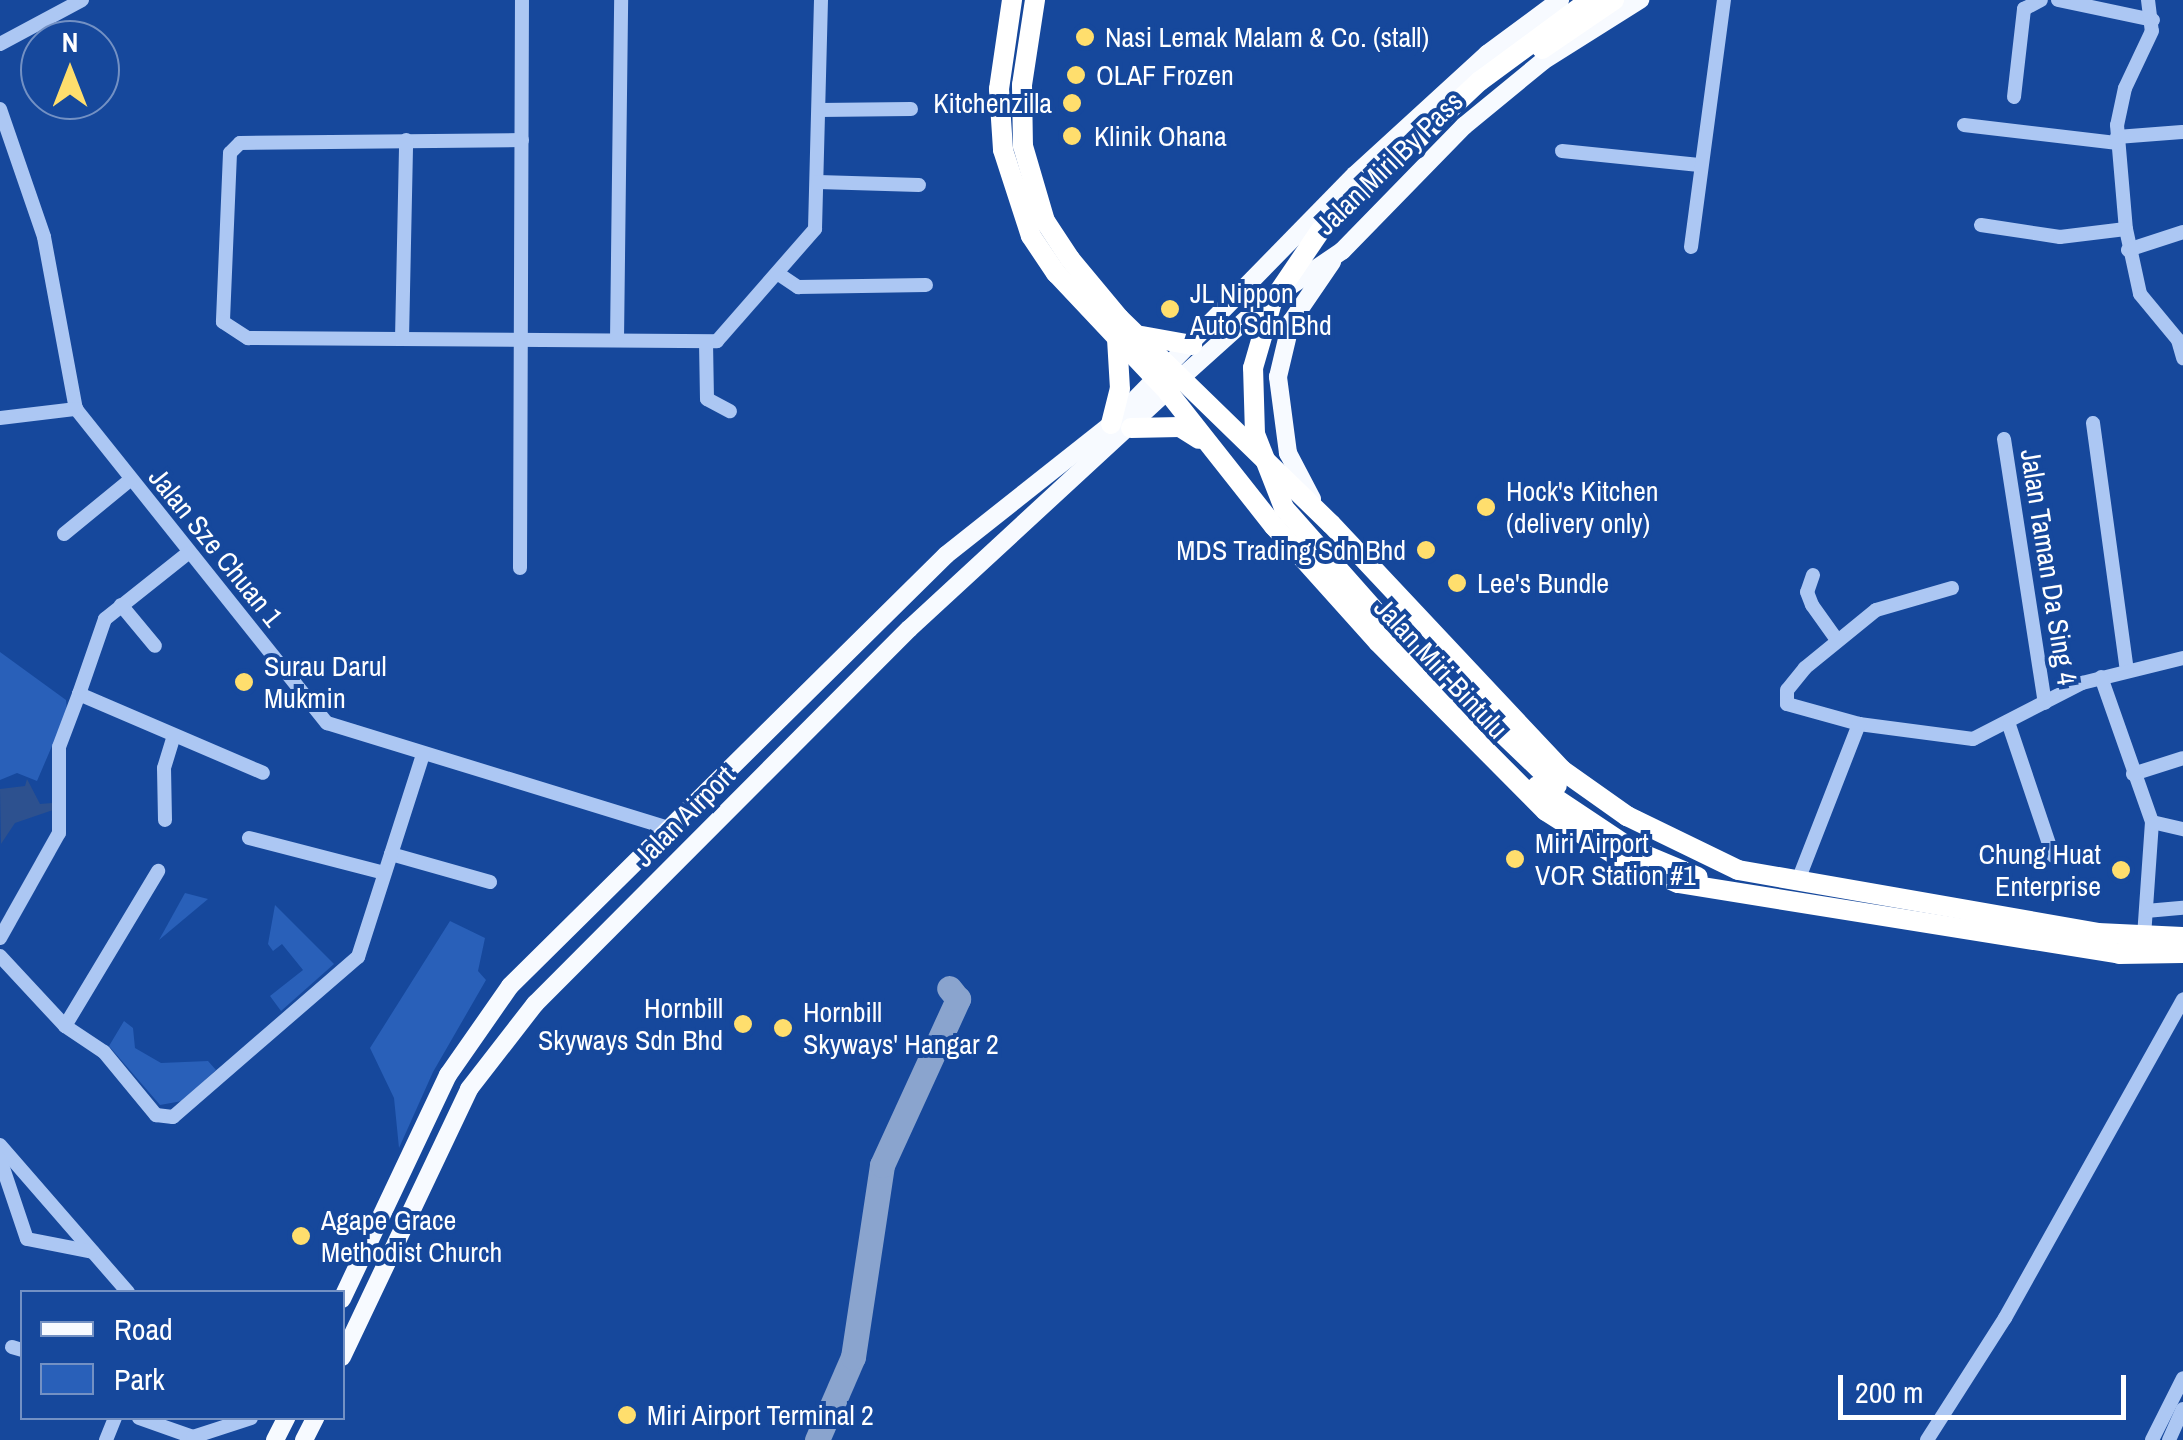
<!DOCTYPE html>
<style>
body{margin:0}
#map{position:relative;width:2183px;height:1440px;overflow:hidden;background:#16489c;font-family:"Archivo Narrow",sans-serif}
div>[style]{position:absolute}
.green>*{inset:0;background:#2960b9}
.water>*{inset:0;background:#2d518f}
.taxiway>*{height:25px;margin:-12.5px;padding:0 12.5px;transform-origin:12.5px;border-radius:12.5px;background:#8aa4ce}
.minor>*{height:14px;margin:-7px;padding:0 7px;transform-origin:7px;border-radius:7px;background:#acc7f3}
.major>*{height:18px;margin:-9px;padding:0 9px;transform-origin:9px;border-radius:9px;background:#f7faff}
.highway>*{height:20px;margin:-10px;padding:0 10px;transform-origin:10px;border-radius:10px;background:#fff}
.dots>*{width:28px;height:28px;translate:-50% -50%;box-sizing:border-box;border:5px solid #16489c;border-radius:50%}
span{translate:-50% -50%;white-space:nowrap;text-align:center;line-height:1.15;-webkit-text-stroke:8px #16489c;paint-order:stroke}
.poi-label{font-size:28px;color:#fff}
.left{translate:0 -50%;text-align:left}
.right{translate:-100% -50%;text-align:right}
.street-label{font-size:28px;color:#fff}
.legend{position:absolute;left:20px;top:1290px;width:325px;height:130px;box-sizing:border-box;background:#16489c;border:2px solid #7391c4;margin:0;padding:12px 18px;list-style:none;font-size:30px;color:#fff}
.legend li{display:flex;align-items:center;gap:20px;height:50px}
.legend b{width:50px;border:2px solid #7391c4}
.north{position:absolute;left:20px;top:20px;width:100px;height:100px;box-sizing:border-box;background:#16489c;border:2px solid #7391c4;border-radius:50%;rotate:0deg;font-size:28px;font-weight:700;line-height:40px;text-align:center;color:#fff}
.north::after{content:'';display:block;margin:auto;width:35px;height:45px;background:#ffde6d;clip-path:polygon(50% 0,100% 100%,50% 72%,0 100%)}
.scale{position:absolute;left:1838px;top:1375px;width:288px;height:45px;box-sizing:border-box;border:5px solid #fff;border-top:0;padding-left:12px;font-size:30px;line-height:35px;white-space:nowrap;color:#fff;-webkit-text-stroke:8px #16489c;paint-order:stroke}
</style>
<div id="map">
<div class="green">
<i style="clip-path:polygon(0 652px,66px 700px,67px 711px,37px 781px,17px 773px,0 780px)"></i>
<i style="clip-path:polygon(185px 893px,208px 899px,159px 940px)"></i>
<i style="clip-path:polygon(275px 905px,334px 964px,281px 1011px,270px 996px,303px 970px,282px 944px,273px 951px,268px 944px)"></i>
<i style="clip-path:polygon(450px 921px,485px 938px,478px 971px,486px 980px,433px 1072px,399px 1148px,394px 1098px,370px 1048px)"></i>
<i style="clip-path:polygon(124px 1021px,133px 1028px,135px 1048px,161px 1063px,208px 1061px,216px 1070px,182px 1101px,160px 1105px,109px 1046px)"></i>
</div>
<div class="water">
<i style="clip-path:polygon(27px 779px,40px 804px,52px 803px,53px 810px,15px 823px,1px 844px,0 789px,25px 786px)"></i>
</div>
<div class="taxiway">
<i style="left:817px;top:1440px;width:90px;rotate:-66.6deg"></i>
<i style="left:853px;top:1357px;width:194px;rotate:-81.4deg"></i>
<i style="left:882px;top:1165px;width:183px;rotate:-65.4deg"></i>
<i style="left:958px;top:999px;width:14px;rotate:-129deg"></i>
</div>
<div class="minor">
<i style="left:2058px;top:0;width:97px;rotate:11.9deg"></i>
<i style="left:2148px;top:0;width:31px;rotate:83deg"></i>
<i style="left:2152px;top:31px;width:63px;rotate:115.3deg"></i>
<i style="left:2125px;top:88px;width:38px;rotate:102deg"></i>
<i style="left:2117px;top:125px;width:104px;rotate:85.1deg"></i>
<i style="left:2126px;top:229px;width:66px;rotate:77.8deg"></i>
<i style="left:2140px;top:294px;width:60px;rotate:50.4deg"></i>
<i style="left:2178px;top:340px;width:19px;rotate:74deg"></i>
<i style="left:0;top:44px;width:93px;rotate:-28.2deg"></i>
<i style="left:2014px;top:97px;width:89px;rotate:-83.5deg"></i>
<i style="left:2024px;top:9px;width:19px;rotate:-28deg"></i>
<i style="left:0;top:109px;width:135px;rotate:71deg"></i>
<i style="left:44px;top:237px;width:175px;rotate:79.5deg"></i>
<i style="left:76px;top:409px;width:402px;rotate:51.4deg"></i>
<i style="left:327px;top:723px;width:358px;rotate:17.1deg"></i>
<i style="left:819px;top:110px;width:92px;rotate:-0.6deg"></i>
<i style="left:1964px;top:125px;width:155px;rotate:6.7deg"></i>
<i style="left:2117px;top:137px;width:65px;rotate:-4.4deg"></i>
<i style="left:522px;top:140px;width:282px;rotate:179.4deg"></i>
<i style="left:240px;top:143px;width:14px;rotate:135deg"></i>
<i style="left:230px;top:153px;width:169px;rotate:92.4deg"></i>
<i style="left:223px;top:322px;width:30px;rotate:33deg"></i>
<i style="left:248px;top:338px;width:469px;rotate:0.4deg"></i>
<i style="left:717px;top:341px;width:149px;rotate:-48.8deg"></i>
<i style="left:815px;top:229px;width:229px;rotate:-88.5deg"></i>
<i style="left:1562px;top:151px;width:138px;rotate:5.8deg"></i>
<i style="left:818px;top:182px;width:101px;rotate:1.7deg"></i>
<i style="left:1981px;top:225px;width:80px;rotate:8.6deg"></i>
<i style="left:2060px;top:237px;width:66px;rotate:-6.9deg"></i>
<i style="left:1691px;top:247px;width:249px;rotate:-82.4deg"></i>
<i style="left:2128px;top:250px;width:58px;rotate:-18.1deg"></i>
<i style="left:780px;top:275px;width:22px;rotate:34deg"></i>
<i style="left:798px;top:287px;width:128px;rotate:-0.9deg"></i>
<i style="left:402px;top:339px;width:199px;rotate:-88.8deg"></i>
<i style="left:617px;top:340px;width:340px;rotate:-89.3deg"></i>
<i style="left:706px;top:342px;width:57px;rotate:89deg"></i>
<i style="left:707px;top:399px;width:26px;rotate:28deg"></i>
<i style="left:0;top:418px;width:77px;rotate:-6.8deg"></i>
<i style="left:2093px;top:423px;width:250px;rotate:82.2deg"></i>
<i style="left:2004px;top:439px;width:267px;rotate:81.2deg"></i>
<i style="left:64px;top:534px;width:85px;rotate:-39.3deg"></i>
<i style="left:188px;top:553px;width:106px;rotate:141.5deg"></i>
<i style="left:105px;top:619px;width:79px;rotate:109.1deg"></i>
<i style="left:79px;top:694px;width:200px;rotate:23.2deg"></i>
<i style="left:520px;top:568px;width:568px;rotate:-89.8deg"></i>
<i style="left:1813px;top:575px;width:18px;rotate:109deg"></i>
<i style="left:1807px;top:592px;width:14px;rotate:69deg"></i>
<i style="left:1812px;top:605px;width:43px;rotate:54.5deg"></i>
<i style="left:1952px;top:588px;width:79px;rotate:163.9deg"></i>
<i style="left:1876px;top:610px;width:92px;rotate:140.8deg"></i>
<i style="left:1805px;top:668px;width:28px;rotate:129deg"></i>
<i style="left:1787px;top:690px;width:14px;rotate:90deg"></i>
<i style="left:1787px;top:704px;width:75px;rotate:15.5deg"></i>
<i style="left:1859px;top:724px;width:115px;rotate:7.5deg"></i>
<i style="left:1973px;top:739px;width:123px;rotate:-27.2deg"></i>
<i style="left:2082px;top:683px;width:104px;rotate:-13.9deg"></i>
<i style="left:121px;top:605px;width:53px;rotate:50.3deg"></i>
<i style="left:2101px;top:677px;width:154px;rotate:70.6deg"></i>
<i style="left:2152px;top:822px;width:115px;rotate:94deg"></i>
<i style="left:2009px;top:725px;width:138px;rotate:71.4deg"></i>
<i style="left:2133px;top:774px;width:52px;rotate:-17.7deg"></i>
<i style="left:165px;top:820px;width:52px;rotate:-91.1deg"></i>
<i style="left:164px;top:768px;width:34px;rotate:-73deg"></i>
<i style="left:2152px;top:822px;width:32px;rotate:13deg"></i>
<i style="left:249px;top:838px;width:139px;rotate:14.5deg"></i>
<i style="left:391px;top:854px;width:103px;rotate:15.8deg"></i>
<i style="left:1797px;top:883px;width:171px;rotate:-68.7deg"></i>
<i style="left:2146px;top:911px;width:37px;rotate:-5deg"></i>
<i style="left:0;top:938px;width:120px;rotate:-60.7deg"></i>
<i style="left:59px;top:833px;width:86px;rotate:-90deg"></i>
<i style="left:59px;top:747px;width:57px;rotate:-69.3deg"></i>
<i style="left:0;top:956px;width:96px;rotate:47.1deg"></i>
<i style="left:65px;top:1026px;width:47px;rotate:33.7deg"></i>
<i style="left:104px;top:1052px;width:82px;rotate:50.5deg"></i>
<i style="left:156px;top:1115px;width:17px;rotate:7deg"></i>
<i style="left:173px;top:1117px;width:245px;rotate:-40.9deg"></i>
<i style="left:358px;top:957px;width:212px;rotate:-72.2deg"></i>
<i style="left:65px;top:1026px;width:181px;rotate:-59deg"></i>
<i style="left:0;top:1145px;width:195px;rotate:49deg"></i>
<i style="left:0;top:1159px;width:84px;rotate:71.4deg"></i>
<i style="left:27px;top:1239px;width:67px;rotate:11.1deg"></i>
<i style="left:12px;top:1347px;width:10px;rotate:17deg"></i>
<i style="left:139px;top:1418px;width:57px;rotate:19.4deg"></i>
<i style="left:193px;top:1437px;width:61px;rotate:-18.1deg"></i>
<i style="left:106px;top:1440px;width:24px;rotate:-68deg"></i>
<i style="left:1927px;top:1440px;width:145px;rotate:-57.4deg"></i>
<i style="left:2005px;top:1318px;width:365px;rotate:-60.8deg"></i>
<i style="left:2152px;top:1440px;width:69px;rotate:-63.4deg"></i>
<i style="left:2169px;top:1440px;width:34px;rotate:-66deg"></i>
</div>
<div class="major">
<i style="left:1312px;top:499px;width:52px;rotate:-117.6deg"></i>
<i style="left:1288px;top:453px;width:77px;rotate:-97.5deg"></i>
<i style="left:1278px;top:377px;width:57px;rotate:-76.7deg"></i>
<i style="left:1291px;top:322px;width:73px;rotate:-55.7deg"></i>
<i style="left:342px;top:1299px;width:248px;rotate:-64.7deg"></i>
<i style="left:448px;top:1075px;width:108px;rotate:-55.1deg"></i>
<i style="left:510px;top:986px;width:613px;rotate:-44.67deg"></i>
<i style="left:946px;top:555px;width:211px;rotate:-38.4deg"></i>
<i style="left:1111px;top:424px;width:349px;rotate:-45.6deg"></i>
<i style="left:1355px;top:175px;width:179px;rotate:-42.5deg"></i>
<i style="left:1487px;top:54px;width:91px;rotate:-36.5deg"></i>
<i style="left:342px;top:1357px;width:297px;rotate:-64.6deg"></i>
<i style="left:469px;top:1089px;width:108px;rotate:-52.2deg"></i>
<i style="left:535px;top:1004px;width:530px;rotate:-45.08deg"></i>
<i style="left:909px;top:629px;width:373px;rotate:-42.7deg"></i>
<i style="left:1183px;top:376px;width:105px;rotate:-41.9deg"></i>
<i style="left:1261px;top:306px;width:98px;rotate:-34.2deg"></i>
<i style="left:1342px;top:251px;width:175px;rotate:-45.7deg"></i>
<i style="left:1464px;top:126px;width:102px;rotate:-39.4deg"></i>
<i style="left:1543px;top:61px;width:115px;rotate:-32.2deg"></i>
<i style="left:275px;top:1440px;width:25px;rotate:-63deg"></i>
<i style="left:304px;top:1440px;width:25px;rotate:-63deg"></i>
</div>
<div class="highway">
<i style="left:1012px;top:0;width:90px;rotate:98.3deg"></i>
<i style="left:999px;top:89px;width:61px;rotate:86.2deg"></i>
<i style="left:1003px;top:150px;width:90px;rotate:72deg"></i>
<i style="left:1031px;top:236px;width:45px;rotate:56deg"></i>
<i style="left:1056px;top:273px;width:163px;rotate:46.7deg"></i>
<i style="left:1168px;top:392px;width:171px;rotate:51.7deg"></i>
<i style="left:1274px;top:526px;width:156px;rotate:48.1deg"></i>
<i style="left:1378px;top:642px;width:238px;rotate:45.2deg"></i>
<i style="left:1546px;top:811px;width:82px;rotate:32.5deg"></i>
<i style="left:1615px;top:855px;width:69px;rotate:24deg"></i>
<i style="left:1678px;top:883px;width:447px;rotate:9.1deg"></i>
<i style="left:2119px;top:954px;width:64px;rotate:-0.9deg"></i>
<i style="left:1035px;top:0;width:86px;rotate:98.7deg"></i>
<i style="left:1022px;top:85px;width:61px;rotate:89.1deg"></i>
<i style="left:1023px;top:146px;width:78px;rotate:73.7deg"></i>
<i style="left:1045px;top:221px;width:45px;rotate:56.7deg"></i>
<i style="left:1070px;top:259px;width:77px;rotate:50.3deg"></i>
<i style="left:1119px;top:318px;width:296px;rotate:44.2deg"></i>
<i style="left:1331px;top:524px;width:337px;rotate:46.8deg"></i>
<i style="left:1562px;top:770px;width:80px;rotate:35.3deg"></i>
<i style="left:1627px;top:816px;width:123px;rotate:25.9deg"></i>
<i style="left:1738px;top:870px;width:365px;rotate:9.9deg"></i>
<i style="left:2098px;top:933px;width:85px;rotate:2.7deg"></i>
<i style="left:1542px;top:49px;width:87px;rotate:-34.2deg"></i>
<i style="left:1142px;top:336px;width:51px;rotate:10.2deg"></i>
<i style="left:1111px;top:424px;width:36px;rotate:-76deg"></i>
<i style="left:1120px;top:389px;width:50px;rotate:-93.4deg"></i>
<i style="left:1131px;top:428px;width:49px;rotate:-1.2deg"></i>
<i style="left:1180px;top:427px;width:22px;rotate:32deg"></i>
<i style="left:1481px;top:713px;width:105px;rotate:43.8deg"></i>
<i style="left:1484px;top:734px;width:302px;rotate:-131.5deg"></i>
<i style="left:1284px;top:508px;width:79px;rotate:-111.4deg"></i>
<i style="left:1255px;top:434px;width:66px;rotate:-91.7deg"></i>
<i style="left:1253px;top:368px;width:69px;rotate:-73.9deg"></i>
<i style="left:1272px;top:302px;width:86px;rotate:-55.9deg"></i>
<i style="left:1320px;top:231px;width:219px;rotate:-43.2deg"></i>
<i style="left:1480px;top:81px;width:137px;rotate:-36.4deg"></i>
<i style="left:1537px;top:786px;width:115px;rotate:33.7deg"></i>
<i style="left:1633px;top:850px;width:70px;rotate:22.6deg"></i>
</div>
<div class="dots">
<i style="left:1085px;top:37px;background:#ffde6d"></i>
<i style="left:1076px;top:75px;background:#ffde6d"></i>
<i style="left:1072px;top:103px;background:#ffde6d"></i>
<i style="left:1072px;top:136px;background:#ffde6d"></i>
<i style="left:1170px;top:309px;background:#ffde6d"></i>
<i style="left:1486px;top:507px;background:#ffde6d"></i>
<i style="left:1426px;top:550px;background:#ffde6d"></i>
<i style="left:1457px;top:583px;background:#ffde6d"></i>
<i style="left:244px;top:682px;background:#ffde6d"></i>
<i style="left:1515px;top:859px;background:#ffde6d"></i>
<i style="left:2121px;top:870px;background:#ffde6d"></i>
<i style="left:743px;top:1024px;background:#ffde6d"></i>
<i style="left:783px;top:1028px;background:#ffde6d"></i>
<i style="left:301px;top:1236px;background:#ffde6d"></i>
<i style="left:627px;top:1415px;background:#ffde6d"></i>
</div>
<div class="poi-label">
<span class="left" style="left:1105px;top:37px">Nasi Lemak Malam &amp; Co. (stall)</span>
<span class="left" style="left:1096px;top:75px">OLAF Frozen</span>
<span class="right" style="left:1052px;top:103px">Kitchenzilla</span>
<span class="left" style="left:1094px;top:136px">Klinik Ohana</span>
<span class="left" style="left:1190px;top:309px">JL Nippon<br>Auto Sdn Bhd</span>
<span class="left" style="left:1506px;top:507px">Hock's Kitchen<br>(delivery only)</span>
<span class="right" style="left:1406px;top:550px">MDS Trading Sdn Bhd</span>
<span class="left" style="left:1477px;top:583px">Lee's Bundle</span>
<span class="left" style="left:264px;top:682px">Surau Darul<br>Mukmin</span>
<span class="left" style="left:1535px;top:859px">Miri Airport<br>VOR Station #1</span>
<span class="right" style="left:2101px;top:870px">Chung Huat<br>Enterprise</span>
<span class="right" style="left:723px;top:1024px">Hornbill<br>Skyways Sdn Bhd</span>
<span class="left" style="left:803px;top:1028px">Hornbill<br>Skyways' Hangar 2</span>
<span class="left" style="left:321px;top:1236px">Agape Grace<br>Methodist Church</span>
<span class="left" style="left:647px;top:1415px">Miri Airport Terminal 2</span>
</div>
<div class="street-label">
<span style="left:1389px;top:163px;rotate:-44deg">Jalan Miri By Pass</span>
<span style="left:216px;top:547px;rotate:51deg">Jalan Sze Chuan 1</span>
<span style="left:2049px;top:567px;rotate:81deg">Jalan Taman Da Sing 4</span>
<span style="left:1441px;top:668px;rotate:47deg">Jalan Miri-Bintulu</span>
<span style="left:684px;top:816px;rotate:-45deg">Jalan Airport</span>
</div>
<ul class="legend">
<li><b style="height:12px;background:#f7faff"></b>Road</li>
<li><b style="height:28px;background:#2960b9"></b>Park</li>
</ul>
<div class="north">N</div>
<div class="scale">200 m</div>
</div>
